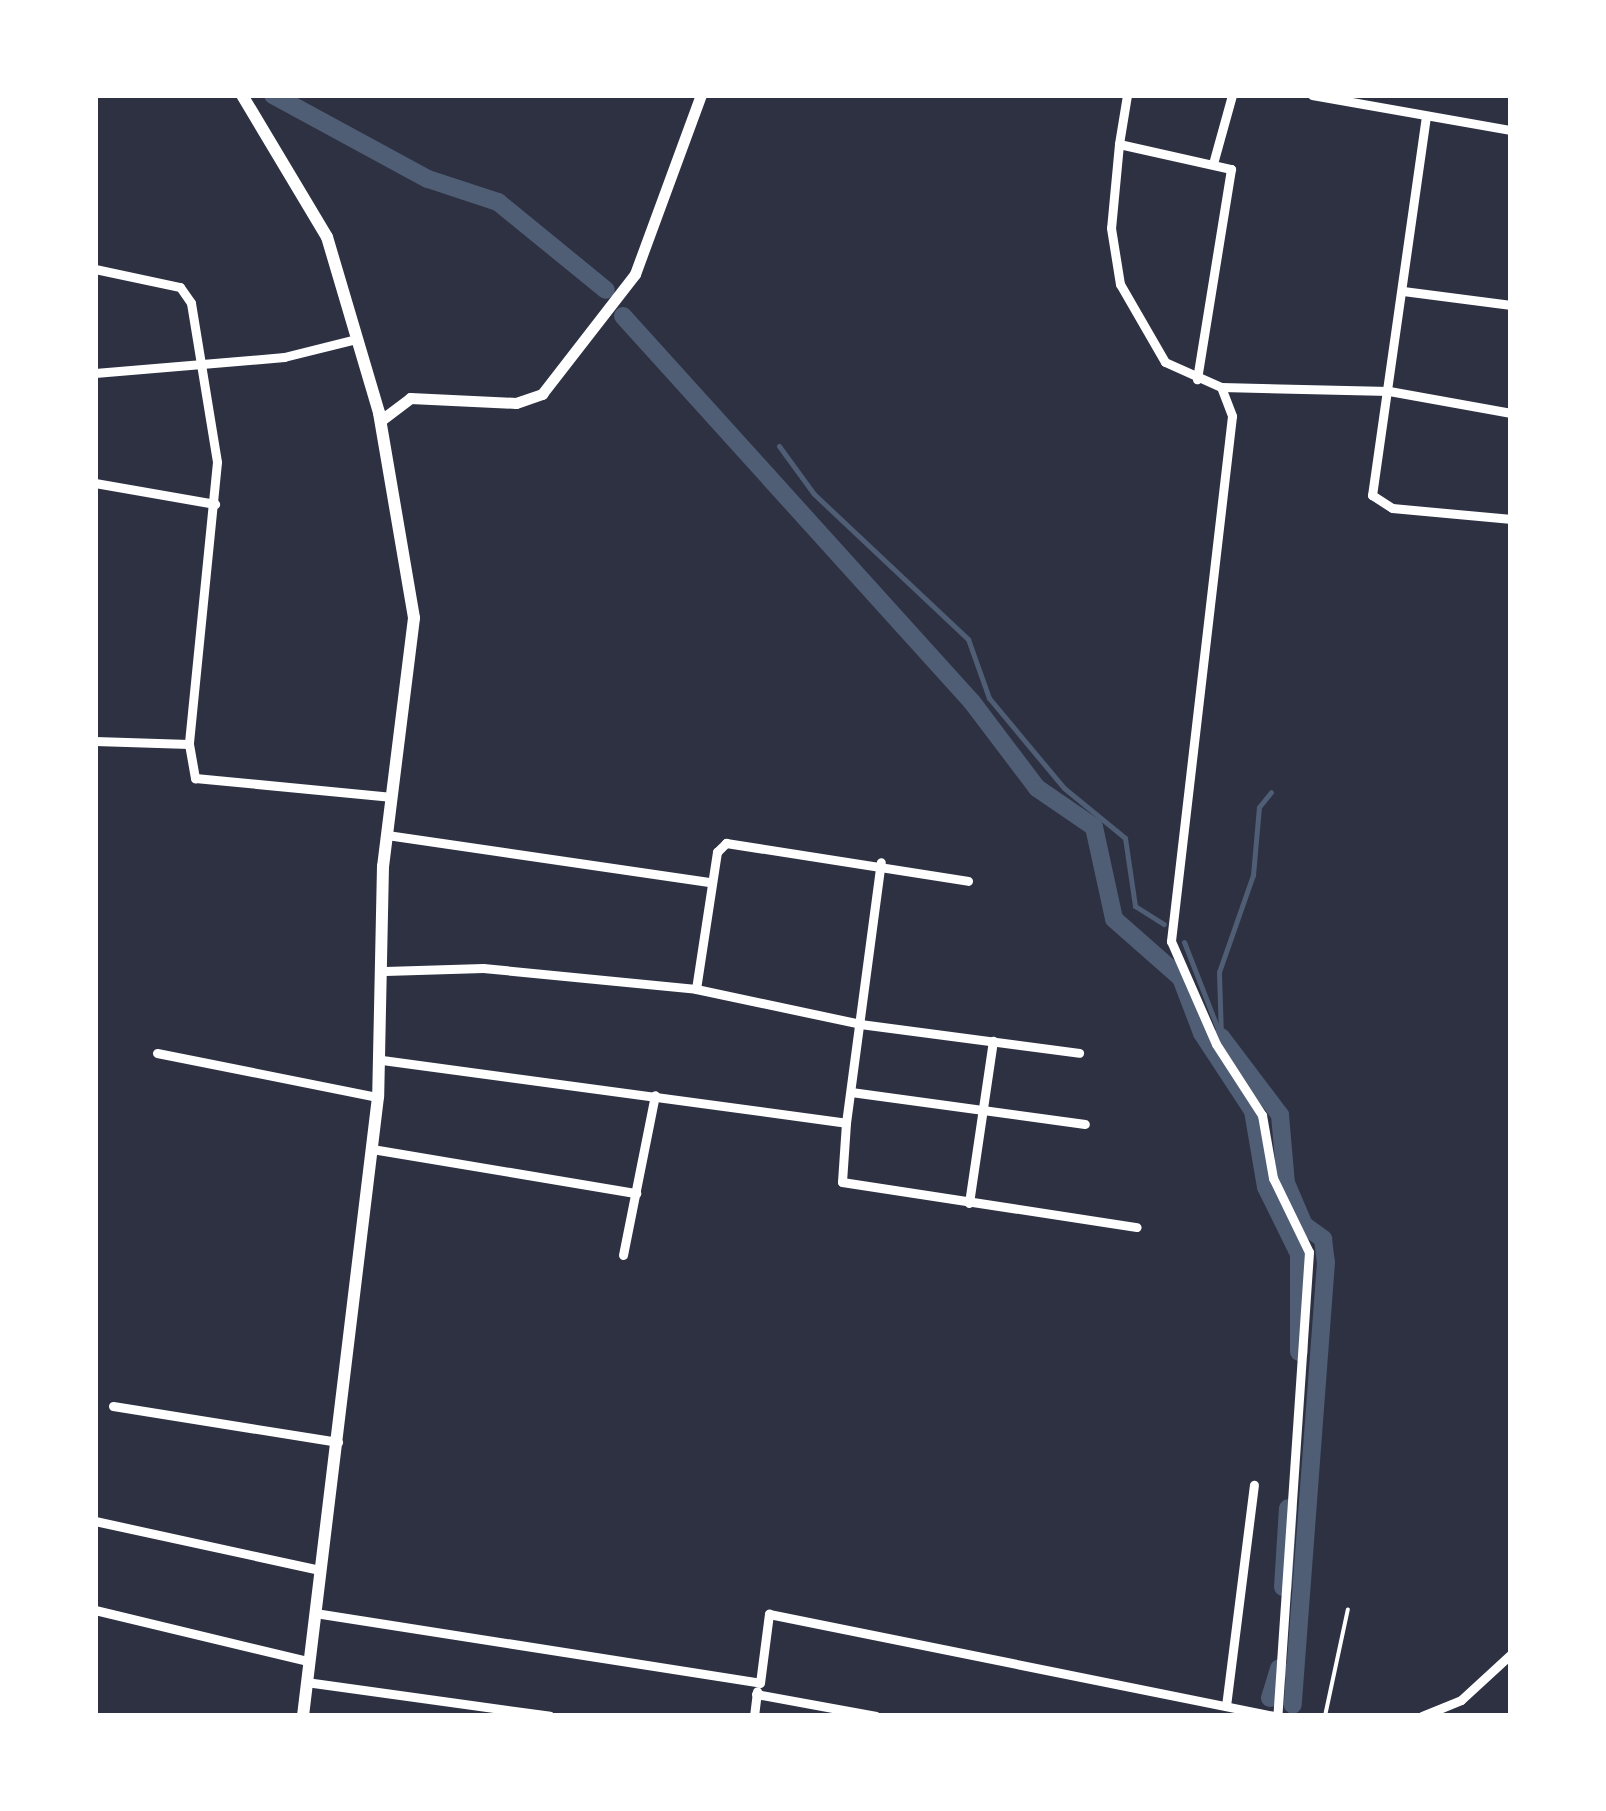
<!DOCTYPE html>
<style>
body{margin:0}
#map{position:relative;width:1606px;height:1811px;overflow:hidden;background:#2d3142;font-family:"Public Sans",sans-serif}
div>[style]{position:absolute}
.stream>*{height:5px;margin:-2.5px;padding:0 2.5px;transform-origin:2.5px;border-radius:2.5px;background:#4f5d75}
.canal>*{height:18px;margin:-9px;padding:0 9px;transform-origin:9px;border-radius:9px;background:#4f5d75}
.service>*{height:4px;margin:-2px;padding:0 2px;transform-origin:2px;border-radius:2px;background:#fff}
.minor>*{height:9px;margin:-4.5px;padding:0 4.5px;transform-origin:4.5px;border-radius:4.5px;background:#fff}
.tertiary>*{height:11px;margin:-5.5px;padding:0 5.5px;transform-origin:5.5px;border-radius:5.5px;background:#fff}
.secondary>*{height:12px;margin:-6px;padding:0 6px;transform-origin:6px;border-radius:6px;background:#fff}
span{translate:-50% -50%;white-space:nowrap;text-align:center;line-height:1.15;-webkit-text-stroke:9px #fff;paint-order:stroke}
.frame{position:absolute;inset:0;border:98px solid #fff;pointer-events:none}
</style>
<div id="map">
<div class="stream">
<i style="left:779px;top:446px;width:59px;rotate:53.9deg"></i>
<i style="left:814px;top:494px;width:212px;rotate:43.3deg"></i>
<i style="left:968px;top:639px;width:63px;rotate:70.4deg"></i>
<i style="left:989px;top:698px;width:117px;rotate:50.2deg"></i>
<i style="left:1064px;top:788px;width:79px;rotate:39.3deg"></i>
<i style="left:1125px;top:838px;width:69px;rotate:81.6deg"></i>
<i style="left:1135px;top:906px;width:34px;rotate:32deg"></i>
<i style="left:1184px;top:942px;width:93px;rotate:68.7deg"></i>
<i style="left:1221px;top:1037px;width:65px;rotate:-91.8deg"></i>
<i style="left:1219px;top:972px;width:103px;rotate:-70.7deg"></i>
<i style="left:1253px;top:875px;width:68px;rotate:-85deg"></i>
<i style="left:1259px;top:807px;width:19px;rotate:-51deg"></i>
</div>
<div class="canal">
<i style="left:273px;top:95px;width:176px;rotate:28.5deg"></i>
<i style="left:428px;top:179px;width:74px;rotate:18.2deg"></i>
<i style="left:498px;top:202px;width:139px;rotate:39.2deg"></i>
<i style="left:623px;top:316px;width:520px;rotate:47.88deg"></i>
<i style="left:972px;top:702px;width:108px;rotate:52.9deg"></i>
<i style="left:1037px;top:788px;width:69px;rotate:34.4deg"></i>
<i style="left:1094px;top:827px;width:94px;rotate:77.7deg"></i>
<i style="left:1114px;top:919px;width:89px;rotate:41.4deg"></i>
<i style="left:1181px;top:978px;width:59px;rotate:69.1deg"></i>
<i style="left:1202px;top:1033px;width:93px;rotate:56.8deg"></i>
<i style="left:1253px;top:1111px;width:77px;rotate:80.3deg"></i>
<i style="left:1266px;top:1187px;width:75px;rotate:63.8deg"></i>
<i style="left:1299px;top:1254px;width:98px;rotate:90deg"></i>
<i style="left:1221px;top:1037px;width:98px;rotate:52.9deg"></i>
<i style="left:1280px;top:1115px;width:68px;rotate:85deg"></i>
<i style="left:1286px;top:1183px;width:46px;rotate:66.8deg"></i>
<i style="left:1304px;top:1225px;width:24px;rotate:36deg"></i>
<i style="left:1323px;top:1239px;width:23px;rotate:83deg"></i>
<i style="left:1326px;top:1262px;width:444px;rotate:94.3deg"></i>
<i style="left:1283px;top:1587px;width:79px;rotate:-86.4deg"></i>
<i style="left:1270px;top:1698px;width:31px;rotate:-73deg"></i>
</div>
<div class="service">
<i style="left:1325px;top:1716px;width:109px;rotate:-77.9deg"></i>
</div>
<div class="minor">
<i style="left:1127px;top:95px;width:50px;rotate:99.3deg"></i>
<i style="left:1119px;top:144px;width:115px;rotate:12.6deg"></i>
<i style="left:1231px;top:169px;width:213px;rotate:99.2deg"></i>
<i style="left:1312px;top:95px;width:202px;rotate:10deg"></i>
<i style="left:1426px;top:116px;width:383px;rotate:98.1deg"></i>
<i style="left:1372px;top:495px;width:24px;rotate:33deg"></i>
<i style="left:1392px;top:508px;width:120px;rotate:5.3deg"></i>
<i style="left:1119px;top:144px;width:84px;rotate:95.4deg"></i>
<i style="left:1111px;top:228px;width:57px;rotate:80.9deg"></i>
<i style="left:1120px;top:284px;width:90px;rotate:60deg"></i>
<i style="left:1165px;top:362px;width:61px;rotate:24.1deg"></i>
<i style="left:1221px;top:387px;width:31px;rotate:69deg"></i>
<i style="left:1232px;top:416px;width:529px;rotate:96.63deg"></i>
<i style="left:1171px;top:941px;width:112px;rotate:66.4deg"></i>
<i style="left:1216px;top:1044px;width:85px;rotate:57.1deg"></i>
<i style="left:1262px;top:1115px;width:64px;rotate:80.1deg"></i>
<i style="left:1273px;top:1178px;width:82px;rotate:64.1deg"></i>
<i style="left:1309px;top:1252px;width:465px;rotate:93.9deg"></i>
<i style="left:1214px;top:160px;width:67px;rotate:-74.5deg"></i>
<i style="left:95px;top:269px;width:87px;rotate:12deg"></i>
<i style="left:180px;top:287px;width:19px;rotate:55deg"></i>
<i style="left:191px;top:303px;width:161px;rotate:80.7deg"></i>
<i style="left:217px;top:462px;width:283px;rotate:95.7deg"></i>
<i style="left:189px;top:744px;width:35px;rotate:80deg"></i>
<i style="left:195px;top:778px;width:198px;rotate:5.5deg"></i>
<i style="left:1403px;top:291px;width:109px;rotate:7.4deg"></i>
<i style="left:95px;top:373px;width:190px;rotate:-4.8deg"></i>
<i style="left:284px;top:357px;width:74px;rotate:-14deg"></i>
<i style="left:1221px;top:387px;width:168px;rotate:1.4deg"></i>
<i style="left:1389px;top:391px;width:124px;rotate:10.2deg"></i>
<i style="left:95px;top:483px;width:122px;rotate:9.9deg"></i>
<i style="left:95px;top:741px;width:94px;rotate:1.8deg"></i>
<i style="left:387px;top:835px;width:327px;rotate:8.3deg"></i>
<i style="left:385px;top:971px;width:98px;rotate:-1.8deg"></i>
<i style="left:483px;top:968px;width:214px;rotate:5.6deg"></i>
<i style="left:696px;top:989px;width:168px;rotate:12deg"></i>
<i style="left:860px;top:1024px;width:221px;rotate:7.5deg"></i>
<i style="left:696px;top:989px;width:139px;rotate:-81.3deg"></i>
<i style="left:717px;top:852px;width:13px;rotate:-45deg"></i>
<i style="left:726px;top:843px;width:245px;rotate:8.9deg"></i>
<i style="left:157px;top:1053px;width:225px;rotate:11.3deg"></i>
<i style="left:382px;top:1060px;width:468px;rotate:7.7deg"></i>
<i style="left:846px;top:1123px;width:263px;rotate:-82.4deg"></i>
<i style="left:851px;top:1092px;width:236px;rotate:7.8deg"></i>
<i style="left:846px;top:1123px;width:59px;rotate:93.9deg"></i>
<i style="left:842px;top:1182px;width:298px;rotate:8.7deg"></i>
<i style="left:372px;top:1149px;width:268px;rotate:9.5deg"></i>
<i style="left:969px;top:1203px;width:164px;rotate:-81.6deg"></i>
<i style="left:623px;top:1255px;width:163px;rotate:-78.7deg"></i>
<i style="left:113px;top:1406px;width:228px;rotate:9.1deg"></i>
<i style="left:95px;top:1521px;width:230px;rotate:12.3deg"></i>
<i style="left:95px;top:1610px;width:218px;rotate:13.5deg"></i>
<i style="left:315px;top:1613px;width:450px;rotate:8.9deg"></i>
<i style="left:760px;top:1683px;width:70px;rotate:-82.6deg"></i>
<i style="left:769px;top:1614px;width:515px;rotate:11.42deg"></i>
<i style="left:306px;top:1682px;width:246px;rotate:7.9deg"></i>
<i style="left:756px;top:1694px;width:122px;rotate:10.4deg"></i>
<i style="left:1226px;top:1706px;width:223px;rotate:-82.8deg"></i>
<i style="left:754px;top:1716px;width:25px;rotate:-83deg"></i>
<i style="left:1422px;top:1716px;width:42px;rotate:-22.3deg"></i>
<i style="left:1461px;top:1700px;width:68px;rotate:-42.6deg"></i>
</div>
<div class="tertiary">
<i style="left:380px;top:421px;width:38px;rotate:-37deg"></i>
<i style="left:410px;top:398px;width:106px;rotate:2.7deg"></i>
<i style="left:516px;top:403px;width:28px;rotate:-19deg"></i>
<i style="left:542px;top:394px;width:152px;rotate:-52.2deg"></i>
<i style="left:635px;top:274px;width:191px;rotate:-69.8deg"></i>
</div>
<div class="secondary">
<i style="left:242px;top:95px;width:165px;rotate:59.1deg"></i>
<i style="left:327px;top:237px;width:184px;rotate:73.5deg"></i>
<i style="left:379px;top:413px;width:208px;rotate:80.3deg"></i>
<i style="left:414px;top:618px;width:250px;rotate:97.1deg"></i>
<i style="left:383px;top:866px;width:231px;rotate:91.2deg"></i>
<i style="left:378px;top:1097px;width:624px;rotate:96.91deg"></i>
</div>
<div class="frame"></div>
</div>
